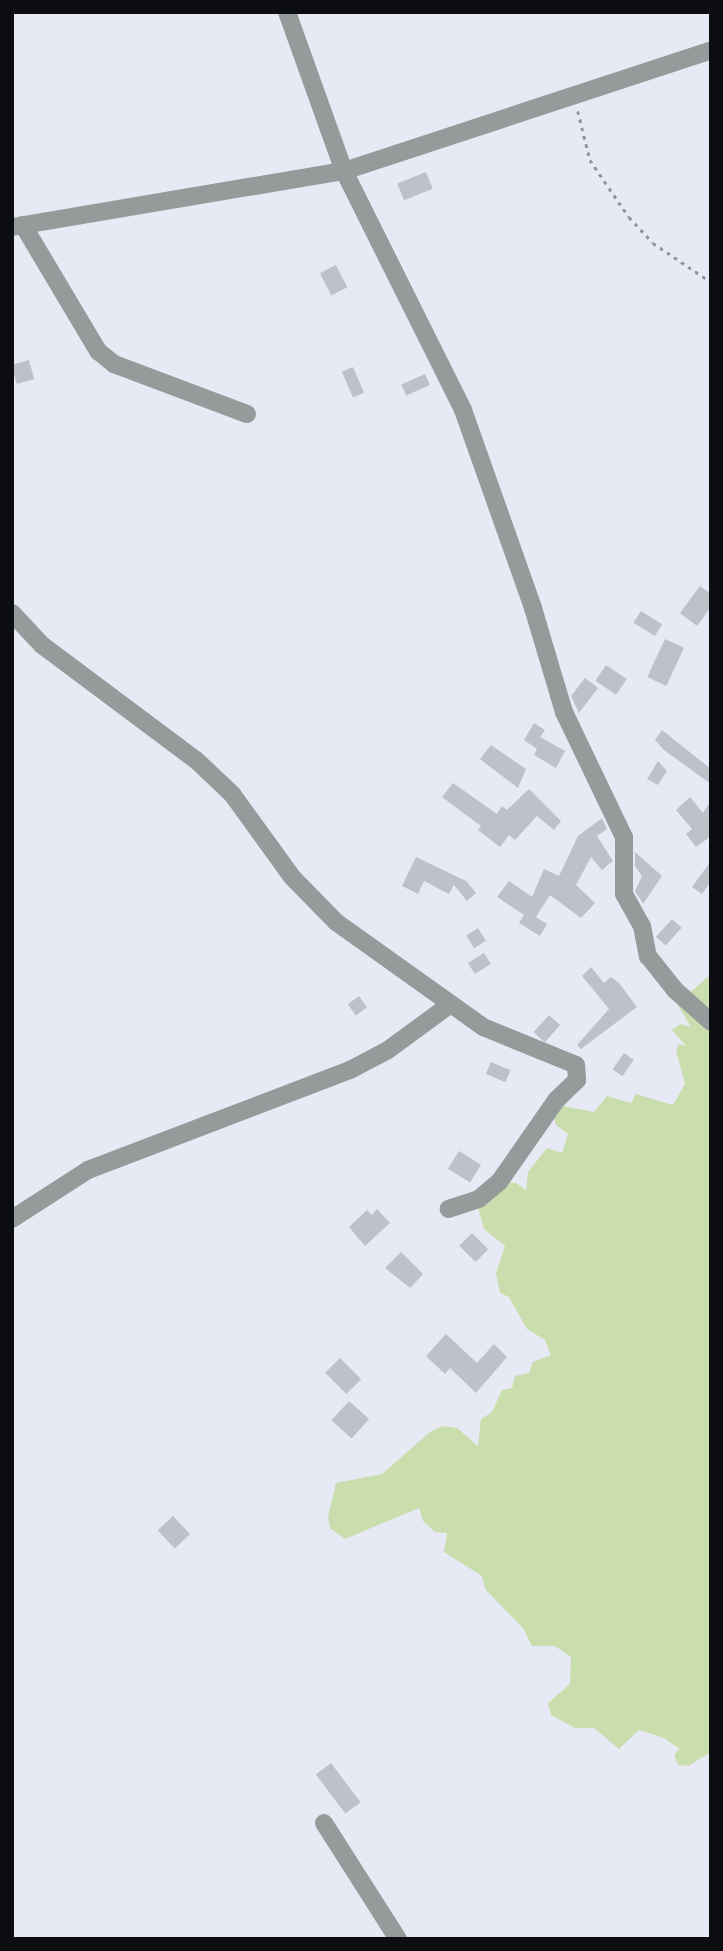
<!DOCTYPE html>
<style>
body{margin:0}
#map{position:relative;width:723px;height:1951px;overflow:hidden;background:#e7eaf4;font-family:Commissioner,sans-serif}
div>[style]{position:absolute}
.green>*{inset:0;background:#caddac}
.building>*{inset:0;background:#bec0ca;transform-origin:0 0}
.path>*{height:2.5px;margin-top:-1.25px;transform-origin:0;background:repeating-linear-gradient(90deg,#93959d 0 3.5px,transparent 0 8.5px)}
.minor>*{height:18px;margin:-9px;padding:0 9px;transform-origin:9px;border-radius:9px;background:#959a9a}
span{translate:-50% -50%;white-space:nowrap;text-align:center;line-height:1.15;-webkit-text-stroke:5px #e7eaf4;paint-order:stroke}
.frame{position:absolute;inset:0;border:14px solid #0c0d10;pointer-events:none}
</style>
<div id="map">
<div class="green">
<i style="clip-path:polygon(711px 974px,711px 1752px,688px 1766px,678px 1765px,674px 1754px,680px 1749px,664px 1738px,639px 1730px,619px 1749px,594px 1728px,575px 1728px,551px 1715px,548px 1703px,570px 1684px,571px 1657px,555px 1646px,532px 1646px,523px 1628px,485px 1589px,482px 1576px,444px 1552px,447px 1533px,435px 1532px,423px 1521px,419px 1508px,345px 1539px,330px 1528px,328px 1517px,336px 1483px,382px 1474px,430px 1432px,442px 1426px,457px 1428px,478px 1446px,481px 1419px,492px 1412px,502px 1390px,512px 1388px,515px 1376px,529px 1373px,533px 1362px,551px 1355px,545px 1340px,527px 1329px,509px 1297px,500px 1293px,496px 1273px,505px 1246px,484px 1229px,478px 1208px,499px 1182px,516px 1183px,526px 1190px,528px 1172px,547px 1148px,562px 1153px,568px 1134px,556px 1125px,554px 1115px,563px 1106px,594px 1112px,607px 1096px,631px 1103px,636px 1094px,673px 1105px,685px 1084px,676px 1051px,679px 1044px,686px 1046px,672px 1030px,680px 1024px,691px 1027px,677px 1004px)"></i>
</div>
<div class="building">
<i style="left:426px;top:172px;width:18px;height:31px;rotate:68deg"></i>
<i style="left:336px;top:265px;width:25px;height:18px;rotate:63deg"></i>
<i style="left:29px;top:360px;width:20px;height:18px;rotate:75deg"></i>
<i style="left:353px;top:367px;width:28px;height:12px;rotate:67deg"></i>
<i style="left:425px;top:374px;width:12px;height:26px;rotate:66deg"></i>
<i style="clip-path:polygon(700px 586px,711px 594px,711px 607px,697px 626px,680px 613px)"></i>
<i style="left:641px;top:611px;width:25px;height:14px;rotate:32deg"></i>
<i style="left:665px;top:639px;width:21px;height:42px;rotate:25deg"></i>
<i style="left:606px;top:665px;width:25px;height:19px;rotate:34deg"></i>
<i style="clip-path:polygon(585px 678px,598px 688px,579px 713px,571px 696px)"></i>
<i style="clip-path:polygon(534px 723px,545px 730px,540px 737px,565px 751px,556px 768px,534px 755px,537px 749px,524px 740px)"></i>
<i style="clip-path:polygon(662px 730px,711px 769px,711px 784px,664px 750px,655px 740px)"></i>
<i style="clip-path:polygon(491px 745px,526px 769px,518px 788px,480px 759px)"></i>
<i style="clip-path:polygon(658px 761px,667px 771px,658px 785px,647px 779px)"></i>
<i style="clip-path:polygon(453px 783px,497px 814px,502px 806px,507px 810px,529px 789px,561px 821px,554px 830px,537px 816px,515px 840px,509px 835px,500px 847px,478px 830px,481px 826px,442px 797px)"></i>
<i style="clip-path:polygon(690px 797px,703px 813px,711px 800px,711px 836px,696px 847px,686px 834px,692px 829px,676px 810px)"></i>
<i style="clip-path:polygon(602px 818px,607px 829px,597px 836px,613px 861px,602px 870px,591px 857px,576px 885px,595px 903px,581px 918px,550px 895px,536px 917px,547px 924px,540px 936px,519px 923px,524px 915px,497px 897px,509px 881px,532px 897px,544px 869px,559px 876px,578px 836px)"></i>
<i style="clip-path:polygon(635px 852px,662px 876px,643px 904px,635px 891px,642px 876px,635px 866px)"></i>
<i style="clip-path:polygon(416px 857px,466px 881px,476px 893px,467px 901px,454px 885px,449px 894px,424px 881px,418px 894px,402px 886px)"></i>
<i style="clip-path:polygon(711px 861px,711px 881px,702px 894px,692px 887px)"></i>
<i style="left:672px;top:919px;width:13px;height:24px;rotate:42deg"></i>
<i style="left:478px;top:928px;width:15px;height:14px;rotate:58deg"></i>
<i style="left:484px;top:953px;width:13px;height:19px;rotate:58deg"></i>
<i style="clip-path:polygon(591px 967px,604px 983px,611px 977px,619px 983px,637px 1007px,581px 1049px,577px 1045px,609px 1009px,582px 976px)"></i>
<i style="left:359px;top:996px;width:14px;height:14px;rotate:54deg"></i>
<i style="left:549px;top:1015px;width:15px;height:23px;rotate:42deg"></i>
<i style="left:624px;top:1053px;width:12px;height:20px;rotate:35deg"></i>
<i style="left:491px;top:1062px;width:21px;height:13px;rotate:23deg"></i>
<i style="left:459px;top:1151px;width:26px;height:21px;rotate:32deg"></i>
<i style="clip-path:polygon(377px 1209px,390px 1223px,365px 1246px,349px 1227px,367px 1210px,372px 1215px)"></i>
<i style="left:472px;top:1233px;width:23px;height:18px;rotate:45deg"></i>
<i style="clip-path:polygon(401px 1252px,423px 1274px,410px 1288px,385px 1268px)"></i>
<i style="clip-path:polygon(446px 1334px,477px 1363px,494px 1344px,507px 1357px,476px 1393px,450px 1368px,445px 1374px,426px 1356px)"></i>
<i style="left:340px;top:1358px;width:30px;height:21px;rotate:45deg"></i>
<i style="left:349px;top:1401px;width:27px;height:26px;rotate:42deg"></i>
<i style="left:173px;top:1516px;width:25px;height:21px;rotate:47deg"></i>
<i style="left:331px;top:1763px;width:49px;height:19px;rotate:53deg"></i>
</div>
<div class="path">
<i style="left:578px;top:111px;width:50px;rotate:76.2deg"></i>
<i style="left:590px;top:160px;width:69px;rotate:55.6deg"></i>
<i style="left:629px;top:217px;width:35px;rotate:47deg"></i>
<i style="left:653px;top:243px;width:70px;rotate:33.9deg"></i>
</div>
<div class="minor">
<i style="left:287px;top:12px;width:169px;rotate:70.3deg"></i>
<i style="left:344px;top:171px;width:267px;rotate:63.5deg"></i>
<i style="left:463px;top:410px;width:210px;rotate:70.5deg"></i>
<i style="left:533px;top:608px;width:109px;rotate:73.4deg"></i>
<i style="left:564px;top:712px;width:139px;rotate:64.4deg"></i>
<i style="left:624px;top:837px;width:57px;rotate:90deg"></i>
<i style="left:624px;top:894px;width:37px;rotate:61deg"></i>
<i style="left:642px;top:926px;width:31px;rotate:79deg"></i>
<i style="left:648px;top:956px;width:43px;rotate:51.5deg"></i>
<i style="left:675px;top:990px;width:48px;rotate:41.6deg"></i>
<i style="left:23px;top:225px;width:147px;rotate:59.2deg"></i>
<i style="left:98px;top:351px;width:21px;rotate:39deg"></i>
<i style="left:114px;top:364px;width:142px;rotate:20.6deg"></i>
<i style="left:12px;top:227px;width:337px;rotate:-9.6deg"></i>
<i style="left:344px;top:171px;width:386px;rotate:-18.2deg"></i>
<i style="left:12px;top:613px;width:44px;rotate:46.8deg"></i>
<i style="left:42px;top:645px;width:192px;rotate:36.8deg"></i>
<i style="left:196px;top:760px;width:50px;rotate:43.4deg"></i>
<i style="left:232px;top:794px;width:102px;rotate:54.1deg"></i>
<i style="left:292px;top:877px;width:63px;rotate:45.6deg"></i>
<i style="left:336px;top:922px;width:181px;rotate:35.5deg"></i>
<i style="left:483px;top:1027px;width:100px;rotate:22.2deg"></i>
<i style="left:576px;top:1065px;width:15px;rotate:86deg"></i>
<i style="left:577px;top:1080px;width:28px;rotate:136deg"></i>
<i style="left:557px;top:1099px;width:101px;rotate:124.9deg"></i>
<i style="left:499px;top:1182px;width:26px;rotate:140deg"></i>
<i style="left:479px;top:1199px;width:32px;rotate:162deg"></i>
<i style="left:12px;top:1219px;width:90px;rotate:-32.8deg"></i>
<i style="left:88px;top:1170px;width:280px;rotate:-20.9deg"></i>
<i style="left:350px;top:1070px;width:43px;rotate:-27.8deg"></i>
<i style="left:388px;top:1050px;width:74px;rotate:-36.3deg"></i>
<i style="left:324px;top:1823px;width:138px;rotate:57.5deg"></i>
</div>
<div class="frame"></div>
</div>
